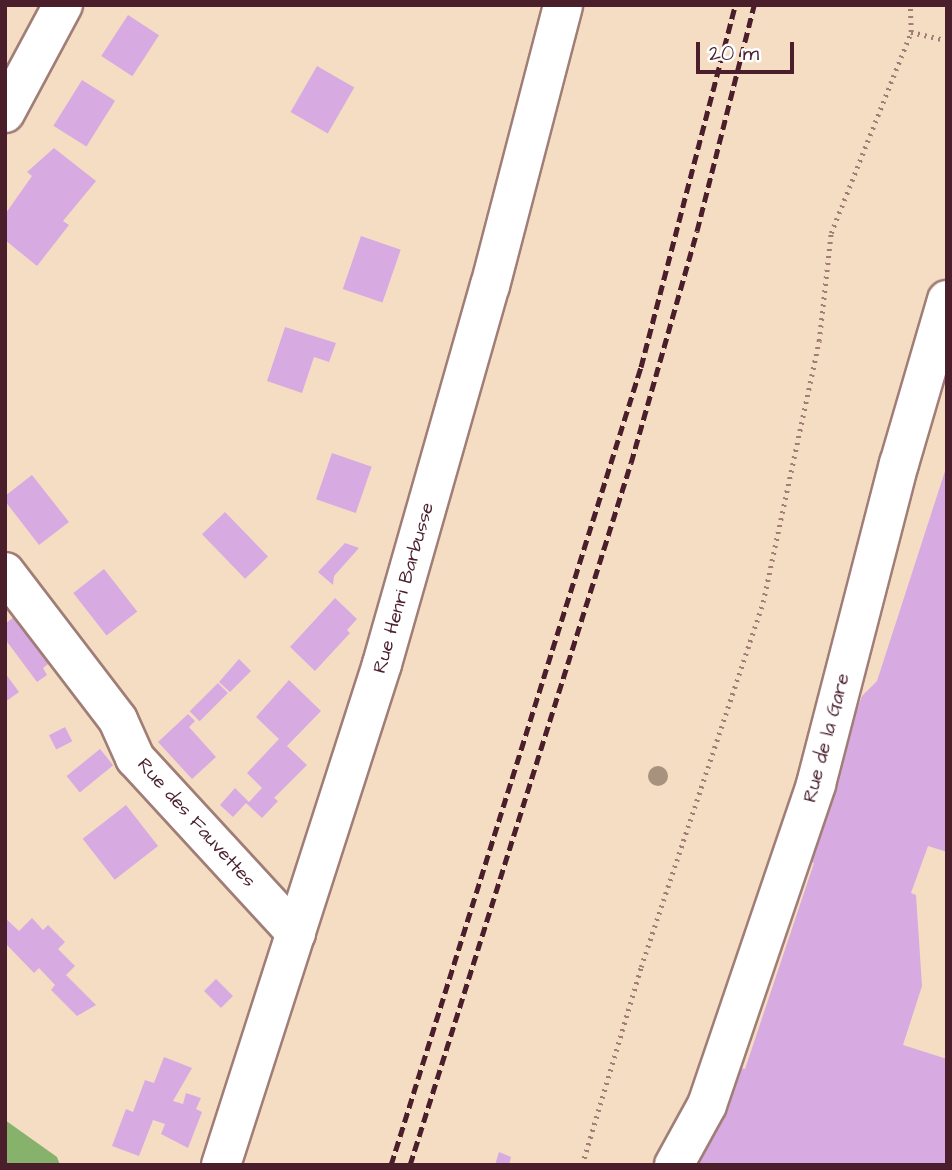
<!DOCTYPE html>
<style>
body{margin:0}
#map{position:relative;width:952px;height:1170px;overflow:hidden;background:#f5ddc3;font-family:"Architects Daughter",sans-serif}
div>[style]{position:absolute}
.forest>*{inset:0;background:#86b26b}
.building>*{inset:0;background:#d7aae2;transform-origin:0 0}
.path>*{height:4.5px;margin-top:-2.25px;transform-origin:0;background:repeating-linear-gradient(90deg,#a07e77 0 2px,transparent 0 7px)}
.roads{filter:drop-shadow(2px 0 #a07e77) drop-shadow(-2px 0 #a07e77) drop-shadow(0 2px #a07e77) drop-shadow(0 -2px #a07e77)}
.minor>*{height:38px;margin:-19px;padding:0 19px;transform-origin:19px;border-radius:19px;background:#fff}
.rail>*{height:5px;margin-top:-2.5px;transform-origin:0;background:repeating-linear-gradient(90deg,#4a1f2b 0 10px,transparent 0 15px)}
.trees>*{width:20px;height:20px;margin:-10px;border-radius:50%;background:#a6927d}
span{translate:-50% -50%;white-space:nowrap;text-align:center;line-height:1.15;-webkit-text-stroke:5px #fff;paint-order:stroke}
.street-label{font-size:19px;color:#4a1f2b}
.frame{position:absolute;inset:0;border:7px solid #4a1f2b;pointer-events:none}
.scale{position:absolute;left:696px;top:42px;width:98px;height:32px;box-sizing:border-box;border:4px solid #4a1f2b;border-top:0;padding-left:9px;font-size:21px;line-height:24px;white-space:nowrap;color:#4a1f2b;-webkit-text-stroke:5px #fff;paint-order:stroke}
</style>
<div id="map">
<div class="forest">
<i style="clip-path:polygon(5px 1120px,57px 1157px,60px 1165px,5px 1165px)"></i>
</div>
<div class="building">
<i style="left:128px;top:15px;width:37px;height:49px;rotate:33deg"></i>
<i style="left:317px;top:66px;width:43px;height:53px;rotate:30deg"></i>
<i style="left:82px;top:80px;width:39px;height:54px;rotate:32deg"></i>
<i style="clip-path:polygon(54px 148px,96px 181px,63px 221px,69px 225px,37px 266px,5px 240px,6px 213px,32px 176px,27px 172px)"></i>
<i style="left:361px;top:236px;width:42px;height:56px;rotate:19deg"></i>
<i style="clip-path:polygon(285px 327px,336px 343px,329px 362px,314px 357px,302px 393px,267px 381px)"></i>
<i style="left:332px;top:453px;width:42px;height:49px;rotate:19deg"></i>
<i style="clip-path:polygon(946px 468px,947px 852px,928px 846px,911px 893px,916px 895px,922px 986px,903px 1045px,947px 1059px,947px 1165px,699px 1165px,735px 1067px,745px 1069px,814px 863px,803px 859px,862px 696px,877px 681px)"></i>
<i style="clip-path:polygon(32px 475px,69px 522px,39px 545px,5px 501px,5px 496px)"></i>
<i style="left:225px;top:512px;width:62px;height:32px;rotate:46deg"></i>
<i style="clip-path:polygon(345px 543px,359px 548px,334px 576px,333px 585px,318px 572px)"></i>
<i style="left:104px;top:569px;width:54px;height:39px;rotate:52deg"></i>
<i style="clip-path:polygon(335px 598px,357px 619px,347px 630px,350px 633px,315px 671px,290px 647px)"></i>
<i style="clip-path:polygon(14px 617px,52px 661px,43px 668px,47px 675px,37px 682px,5px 639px,5px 624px)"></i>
<i style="clip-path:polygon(239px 659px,251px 671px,230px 692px,219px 682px)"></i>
<i style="clip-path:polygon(5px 673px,19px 692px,5px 702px)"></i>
<i style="clip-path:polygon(289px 680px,321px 711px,287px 746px,307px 765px,274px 798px,278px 801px,262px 818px,246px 803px,233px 817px,220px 805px,235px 788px,249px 802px,262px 788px,247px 773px,279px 739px,256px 717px)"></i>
<i style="left:218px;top:683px;width:14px;height:40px;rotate:45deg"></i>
<i style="clip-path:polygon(188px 714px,195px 721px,189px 727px,216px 757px,192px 779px,158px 742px)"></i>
<i style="left:65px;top:727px;width:16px;height:18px;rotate:63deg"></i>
<i style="left:100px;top:749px;width:21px;height:43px;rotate:51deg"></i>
<i style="left:126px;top:805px;width:52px;height:55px;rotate:52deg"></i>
<i style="clip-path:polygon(5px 918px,19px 931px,32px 918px,43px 930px,48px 925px,65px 942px,58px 949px,75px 966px,66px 975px,96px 1005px,77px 1016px,51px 990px,55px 985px,39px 968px,34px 973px,5px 943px)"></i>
<i style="left:216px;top:979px;width:24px;height:17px;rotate:45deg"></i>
<i style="clip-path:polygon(164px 1057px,192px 1068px,173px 1101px,183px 1104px,186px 1093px,201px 1098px,196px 1109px,202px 1112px,188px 1148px,161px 1134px,165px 1124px,153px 1120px,139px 1156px,112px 1146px,126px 1109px,133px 1112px,145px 1080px,154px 1083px)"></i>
<i style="clip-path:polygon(499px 1152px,511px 1157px,509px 1165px,495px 1165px)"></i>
</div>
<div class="path">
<i style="left:911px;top:32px;width:37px;rotate:13deg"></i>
<i style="left:582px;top:1165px;width:207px;rotate:-73.4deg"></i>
<i style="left:641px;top:967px;width:385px;rotate:-71.5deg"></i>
<i style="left:763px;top:602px;width:267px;rotate:-77.9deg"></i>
<i style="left:819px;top:341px;width:109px;rotate:-83.7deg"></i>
<i style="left:831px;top:233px;width:216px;rotate:-68.3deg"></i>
<i style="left:911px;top:32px;width:27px;rotate:-92deg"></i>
</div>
<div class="roads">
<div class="minor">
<i style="left:5px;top:113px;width:123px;rotate:-61.8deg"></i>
<i style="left:5px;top:572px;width:186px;rotate:52.6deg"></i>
<i style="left:118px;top:720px;width:42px;rotate:65.9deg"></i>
<i style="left:135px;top:758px;width:238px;rotate:47.4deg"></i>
<i style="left:221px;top:1165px;width:526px;rotate:-72.18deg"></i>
<i style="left:382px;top:664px;width:393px;rotate:-74.1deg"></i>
<i style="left:490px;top:286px;width:290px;rotate:-75.4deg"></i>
<i style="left:674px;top:1165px;width:68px;rotate:-61.2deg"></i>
<i style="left:707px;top:1105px;width:339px;rotate:-71.2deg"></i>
<i style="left:816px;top:784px;width:331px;rotate:-75.5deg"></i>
<i style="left:899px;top:464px;width:171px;rotate:-73.7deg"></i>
</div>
</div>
<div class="rail">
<i style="left:391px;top:1165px;width:836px;rotate:-72.61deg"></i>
<i style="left:641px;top:367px;width:374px;rotate:-75.4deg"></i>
<i style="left:410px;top:1165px;width:736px;rotate:-72.53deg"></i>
<i style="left:631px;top:463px;width:241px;rotate:-74.1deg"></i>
<i style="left:697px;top:231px;width:233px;rotate:-75.8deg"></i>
</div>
<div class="trees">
<i style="left:658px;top:776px"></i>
</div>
<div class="street-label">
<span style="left:404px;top:588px;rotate:-74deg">Rue Henri Barbusse</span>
<span style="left:827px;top:738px;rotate:-75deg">Rue de la Gare</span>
<span style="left:196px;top:823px;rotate:48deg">Rue des Fauvettes</span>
</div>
<div class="frame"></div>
<div class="scale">20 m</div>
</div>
